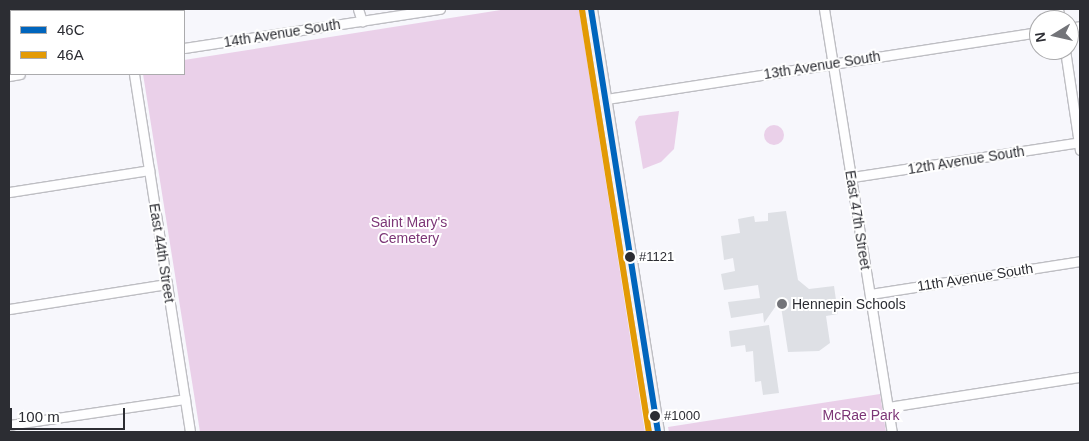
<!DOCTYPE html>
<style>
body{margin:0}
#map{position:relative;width:1089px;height:441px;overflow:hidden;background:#f7f7fc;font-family:Arial,sans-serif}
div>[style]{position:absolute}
.green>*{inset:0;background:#ead0e9}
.round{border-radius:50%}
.building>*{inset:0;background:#dee0e5}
.roads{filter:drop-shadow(1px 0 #bebec3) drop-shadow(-1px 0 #bebec3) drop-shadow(0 1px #bebec3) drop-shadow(0 -1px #bebec3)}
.street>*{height:9px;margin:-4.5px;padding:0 4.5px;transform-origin:4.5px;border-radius:4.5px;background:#fefeff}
.secondary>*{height:12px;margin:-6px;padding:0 6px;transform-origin:6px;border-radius:6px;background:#f5f4f7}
.bus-1>*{height:6px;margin:-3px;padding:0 3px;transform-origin:3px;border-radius:3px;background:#0065bd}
.bus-2>*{height:6px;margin:-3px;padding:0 3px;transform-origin:3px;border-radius:3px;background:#e39a05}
.dots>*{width:14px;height:14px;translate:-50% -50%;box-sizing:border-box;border:2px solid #fff;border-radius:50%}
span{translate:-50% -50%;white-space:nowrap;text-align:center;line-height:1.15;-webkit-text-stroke:4px #fff;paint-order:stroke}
.bus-label{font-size:13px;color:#2c2d33}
.left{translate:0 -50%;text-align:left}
.street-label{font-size:14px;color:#2c2d33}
.park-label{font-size:14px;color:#7c3576}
.poi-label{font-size:14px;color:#2c2d33}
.frame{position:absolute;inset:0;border:10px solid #2c2d33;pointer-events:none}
.legend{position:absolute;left:10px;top:10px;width:175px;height:65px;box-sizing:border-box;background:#fff;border:1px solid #ababad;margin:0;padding:6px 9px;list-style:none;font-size:15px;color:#2c2d33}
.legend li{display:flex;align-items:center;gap:10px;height:25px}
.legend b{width:25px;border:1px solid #ababad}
.north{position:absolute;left:1029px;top:10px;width:50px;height:50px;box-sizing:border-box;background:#fff;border:1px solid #ababad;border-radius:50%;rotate:261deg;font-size:14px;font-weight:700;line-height:20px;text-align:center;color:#2c2d33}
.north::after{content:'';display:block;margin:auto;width:18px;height:22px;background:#737479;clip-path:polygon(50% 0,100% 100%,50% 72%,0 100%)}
.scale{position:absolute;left:10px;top:408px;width:115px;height:22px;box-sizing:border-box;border:2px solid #2c2d33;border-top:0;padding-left:6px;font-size:15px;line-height:18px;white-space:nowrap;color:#2c2d33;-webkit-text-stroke:4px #fff;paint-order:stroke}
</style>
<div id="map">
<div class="green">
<i style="clip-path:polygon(507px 9px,579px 9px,645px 432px,200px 432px,143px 74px,184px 74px,184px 60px)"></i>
<i style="clip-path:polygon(679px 111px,674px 149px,661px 162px,643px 169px,635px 122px,639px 116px)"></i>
<i class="round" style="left:764px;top:125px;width:20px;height:20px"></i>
<i style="clip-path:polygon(880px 394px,886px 432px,669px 432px,668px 427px)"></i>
</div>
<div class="building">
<i style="clip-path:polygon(786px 211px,798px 280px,809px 289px,834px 286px,838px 314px,826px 316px,830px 343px,819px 351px,788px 352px,780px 300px,764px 323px,763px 313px,731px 318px,728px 302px,760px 298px,758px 285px,724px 290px,721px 274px,735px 271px,733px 258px,724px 260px,721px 236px,740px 233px,738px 219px,754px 216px,755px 222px,768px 221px,768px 213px)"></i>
<i style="clip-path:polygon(769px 325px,779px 393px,763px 395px,761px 381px,755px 382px,753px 351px,746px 352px,745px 345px,731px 347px,729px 331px)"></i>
</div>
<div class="roads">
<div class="street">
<i style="left:123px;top:9px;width:2px;rotate:63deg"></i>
<i style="left:358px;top:9px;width:13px;rotate:72deg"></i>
<i style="left:824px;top:9px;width:428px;rotate:80.9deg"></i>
<i style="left:1058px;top:9px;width:11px;rotate:80deg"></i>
<i style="left:1069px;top:28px;width:11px;rotate:-10deg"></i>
<i style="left:184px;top:48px;width:259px;rotate:-8.7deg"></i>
<i style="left:1065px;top:50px;width:101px;rotate:81.5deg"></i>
<i style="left:134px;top:74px;width:362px;rotate:81.1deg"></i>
<i style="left:9px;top:76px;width:11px;rotate:-10deg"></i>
<i style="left:606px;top:99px;width:438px;rotate:-8.8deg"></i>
<i style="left:852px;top:177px;width:231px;rotate:-8.7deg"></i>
<i style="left:9px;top:192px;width:142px;rotate:-8.9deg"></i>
<i style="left:870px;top:294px;width:213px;rotate:-8.9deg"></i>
<i style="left:9px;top:309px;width:160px;rotate:-9deg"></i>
<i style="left:888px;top:407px;width:194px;rotate:-8.9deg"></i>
<i style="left:9px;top:425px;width:178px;rotate:-8.4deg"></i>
</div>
<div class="secondary">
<i style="left:591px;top:9px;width:428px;rotate:81deg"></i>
</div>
</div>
<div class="bus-1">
<i style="left:591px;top:9px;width:428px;rotate:81deg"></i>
</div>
<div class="bus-2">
<i style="left:582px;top:10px;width:427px;rotate:81deg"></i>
</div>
<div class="dots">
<i style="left:630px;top:257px;background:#2c2d33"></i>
<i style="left:782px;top:304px;background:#737479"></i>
<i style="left:655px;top:416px;background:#2c2d33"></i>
</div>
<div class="bus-label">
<span class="left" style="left:639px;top:257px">#1121</span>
<span class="left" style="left:664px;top:416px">#1000</span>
</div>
<div class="street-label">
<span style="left:282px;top:33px;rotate:-9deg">14th Avenue South</span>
<span style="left:822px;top:65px;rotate:-9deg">13th Avenue South</span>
<span style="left:966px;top:160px;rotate:-9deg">12th Avenue South</span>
<span style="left:858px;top:220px;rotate:81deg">East 47th Street</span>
<span style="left:162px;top:253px;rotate:81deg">East 44th Street</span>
<span style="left:975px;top:277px;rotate:-9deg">11th Avenue South</span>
</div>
<div class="park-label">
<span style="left:409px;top:230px">Saint Mary's<br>Cemetery</span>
<span style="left:861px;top:415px">McRae Park</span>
</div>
<div class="poi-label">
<span class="left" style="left:792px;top:304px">Hennepin Schools</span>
</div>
<div class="frame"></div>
<ul class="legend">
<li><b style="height:6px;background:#0065bd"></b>46C</li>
<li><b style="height:6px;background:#e39a05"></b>46A</li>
</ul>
<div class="north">N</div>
<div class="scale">100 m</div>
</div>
